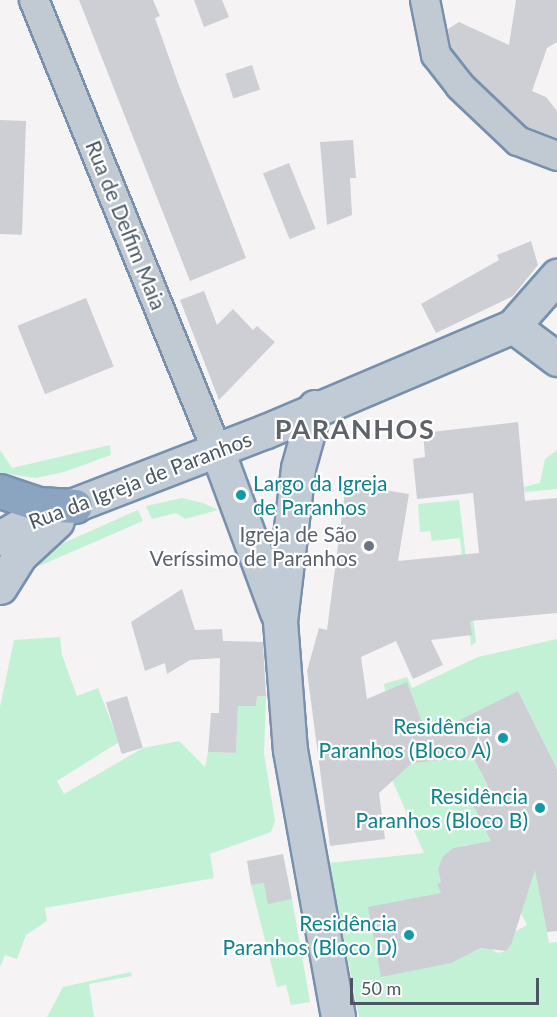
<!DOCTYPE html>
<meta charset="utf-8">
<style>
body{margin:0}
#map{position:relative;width:557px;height:1017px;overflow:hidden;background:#f5f3f3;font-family:Lato,sans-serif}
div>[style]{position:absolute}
.green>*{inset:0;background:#c3f1d5}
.building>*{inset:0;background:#cdcfd5;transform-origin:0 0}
.roads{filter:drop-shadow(2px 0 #7690ad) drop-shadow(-2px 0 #7690ad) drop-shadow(0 2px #7690ad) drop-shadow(0 -2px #7690ad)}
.minor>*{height:28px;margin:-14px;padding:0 14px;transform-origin:14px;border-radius:14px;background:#c1cad2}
.secondary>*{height:33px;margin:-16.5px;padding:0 16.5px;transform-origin:16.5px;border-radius:16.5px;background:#c1cbd6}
.motorway>*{height:33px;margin:-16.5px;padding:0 16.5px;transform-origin:16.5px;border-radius:16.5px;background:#8ba5c1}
.dots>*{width:16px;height:16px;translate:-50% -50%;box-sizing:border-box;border:3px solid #fff;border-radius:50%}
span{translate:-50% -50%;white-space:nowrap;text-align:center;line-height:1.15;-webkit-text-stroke:4.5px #fff;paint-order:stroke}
.street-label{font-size:21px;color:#4a5661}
.culture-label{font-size:21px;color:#0d838f}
.left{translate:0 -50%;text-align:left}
.right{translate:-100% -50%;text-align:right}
.worship-label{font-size:21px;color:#5b616d}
.district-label{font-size:27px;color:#5f6368;font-weight:700;letter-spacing:1.5px}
.scale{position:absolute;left:350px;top:978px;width:189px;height:27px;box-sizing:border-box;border:3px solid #4a5661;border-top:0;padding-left:8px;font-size:18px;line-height:21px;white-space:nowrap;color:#4a5661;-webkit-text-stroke:4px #fff;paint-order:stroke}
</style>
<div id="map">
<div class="green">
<i style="clip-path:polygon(110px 445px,111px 455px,64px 472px,36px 478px,0 473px,0 450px,12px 468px)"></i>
<i style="clip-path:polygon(557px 450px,557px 489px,525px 492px,524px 487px,540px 483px,545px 459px)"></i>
<i style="clip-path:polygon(182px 498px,203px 503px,218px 510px,185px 519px,176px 513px,152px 519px,146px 506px)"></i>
<i style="clip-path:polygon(459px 500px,476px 642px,471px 646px,460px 538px,432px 541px,430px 531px,420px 532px,418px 504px)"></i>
<i style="clip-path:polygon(138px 510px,143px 521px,39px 566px,35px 557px,50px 549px)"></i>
<i style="clip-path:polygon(60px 637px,62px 655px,77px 696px,98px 688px,119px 742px,57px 781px,64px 794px,143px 748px,179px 741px,205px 767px,208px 752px,236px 753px,238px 706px,256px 706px,257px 696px,266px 696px,264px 753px,275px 821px,271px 832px,210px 854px,214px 878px,45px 908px,47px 921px,26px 935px,17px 959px,5px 955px,0 967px,0 707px,14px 640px)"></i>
<i style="clip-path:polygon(evenodd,557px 639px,557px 768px,518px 775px,549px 943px,557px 942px,557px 1017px,359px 1017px,329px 863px,424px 853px,383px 759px,390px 718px,384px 684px,407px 677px,412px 688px,478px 657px,557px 639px,518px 691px,549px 754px,487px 785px,456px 722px,518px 691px,557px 639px,467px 845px,492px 856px,527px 925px,512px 933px,511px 945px,506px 951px,498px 953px,486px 946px,472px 953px,437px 884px,441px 882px,438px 870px,442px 857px,453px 848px,467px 845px)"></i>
<i style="clip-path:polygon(264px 883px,292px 899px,310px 1002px,291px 1005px,286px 985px,277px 987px,251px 885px)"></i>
<i style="clip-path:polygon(131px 972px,132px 976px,89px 984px,94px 1017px,47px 1017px,63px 987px)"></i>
</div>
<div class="building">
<i style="clip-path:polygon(79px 0,153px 0,160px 16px,155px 18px,178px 83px,246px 258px,190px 281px)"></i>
<i style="clip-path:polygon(194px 0,222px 0,229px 17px,204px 27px)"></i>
<i style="clip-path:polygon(516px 0,557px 0,557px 42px,547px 48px,532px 91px,546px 97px,557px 111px,557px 138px,527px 127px,472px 75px,451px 48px,448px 29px,459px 22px,509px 45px)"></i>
<i style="left:252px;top:65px;width:26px;height:28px;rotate:72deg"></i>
<i style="left:0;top:120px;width:26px;height:114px;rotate:2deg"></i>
<i style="clip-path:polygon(353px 140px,356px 178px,350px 178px,352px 215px,327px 225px,320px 142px)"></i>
<i style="left:289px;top:163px;width:71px;height:28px;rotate:68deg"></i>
<i style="clip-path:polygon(531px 241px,538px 265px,513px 296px,436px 333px,421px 304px,499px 260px,497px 255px)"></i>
<i style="clip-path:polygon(204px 291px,217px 325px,233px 309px,253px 330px,257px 326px,275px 342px,219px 400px,180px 300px)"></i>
<i style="left:86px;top:298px;width:74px;height:74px;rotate:68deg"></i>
<i style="clip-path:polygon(518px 422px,525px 501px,557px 498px,557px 613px,470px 621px,472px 635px,431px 640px,443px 665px,413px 679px,396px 641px,361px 657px,367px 699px,407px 682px,427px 736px,518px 691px,557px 769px,557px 931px,547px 932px,535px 870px,511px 945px,506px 951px,481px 948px,451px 963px,381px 977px,368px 907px,441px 893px,437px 884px,441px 882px,438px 870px,442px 857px,453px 848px,491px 841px,469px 796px,488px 786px,473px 757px,412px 763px,379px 793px,385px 839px,330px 846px,307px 671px,319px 628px,327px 630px,346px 484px,409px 494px,398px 561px,479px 553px,473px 493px,417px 499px,413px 459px,425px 457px,423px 433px)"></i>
<i style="clip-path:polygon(182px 589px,195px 630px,222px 629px,223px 641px,263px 642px,266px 696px,257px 696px,256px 706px,238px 706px,236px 753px,208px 752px,211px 713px,219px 713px,220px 658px,190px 660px,167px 674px,165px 663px,145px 671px,131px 622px)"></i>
<i style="left:127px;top:696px;width:54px;height:22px;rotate:73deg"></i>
<i style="clip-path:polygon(283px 854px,292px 899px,268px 904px,264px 883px,251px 885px,247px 861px)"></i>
</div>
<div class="roads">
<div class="minor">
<i style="left:34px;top:0;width:486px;rotate:67.9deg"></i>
<i style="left:425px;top:0;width:56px;rotate:78.7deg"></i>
<i style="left:436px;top:55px;width:39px;rotate:52deg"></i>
<i style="left:460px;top:86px;width:80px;rotate:43.5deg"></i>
<i style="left:518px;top:141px;width:42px;rotate:21deg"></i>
</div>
<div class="secondary">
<i style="left:513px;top:326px;width:55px;rotate:36.9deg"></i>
<i style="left:315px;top:407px;width:63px;rotate:105.6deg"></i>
<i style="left:298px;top:468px;width:154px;rotate:96.7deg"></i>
<i style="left:280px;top:621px;width:129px;rotate:85.6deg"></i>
<i style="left:290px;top:750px;width:271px;rotate:79.8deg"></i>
<i style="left:217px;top:450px;width:173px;rotate:69.7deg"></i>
<i style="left:0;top:538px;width:26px;rotate:-31deg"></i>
<i style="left:22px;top:525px;width:261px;rotate:-21.1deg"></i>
<i style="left:266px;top:431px;width:268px;rotate:-23deg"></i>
<i style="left:513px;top:326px;width:67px;rotate:-48.7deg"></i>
<i style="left:0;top:587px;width:38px;rotate:-58deg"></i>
<i style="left:20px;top:555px;width:50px;rotate:-42.6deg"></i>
</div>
<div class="motorway">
<i style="left:0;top:491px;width:40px;rotate:18.9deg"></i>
<i style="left:38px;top:504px;width:37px;rotate:3deg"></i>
</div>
</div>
<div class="dots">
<i style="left:241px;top:495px;background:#0f9aa8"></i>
<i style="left:369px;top:546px;background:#6b7280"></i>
<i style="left:503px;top:738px;background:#0f9aa8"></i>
<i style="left:540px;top:808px;background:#0f9aa8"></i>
<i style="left:409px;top:935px;background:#0f9aa8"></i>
</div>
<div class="street-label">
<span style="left:126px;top:225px;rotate:68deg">Rua de Delfim Maia</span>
<span style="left:140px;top:480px;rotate:-21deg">Rua da Igreja de Paranhos</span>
</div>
<div class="culture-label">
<span class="left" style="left:253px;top:495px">Largo da Igreja<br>de Paranhos</span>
<span class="right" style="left:491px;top:738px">Residência<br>Paranhos (Bloco A)</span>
<span class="right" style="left:528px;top:808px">Residência<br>Paranhos (Bloco B)</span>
<span class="right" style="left:397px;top:935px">Residência<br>Paranhos (Bloco D)</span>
</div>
<div class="worship-label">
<span class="right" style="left:357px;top:546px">Igreja de São<br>Veríssimo de Paranhos</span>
</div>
<div class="district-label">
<span style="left:355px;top:429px">PARANHOS</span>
</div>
<div class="scale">50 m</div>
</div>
